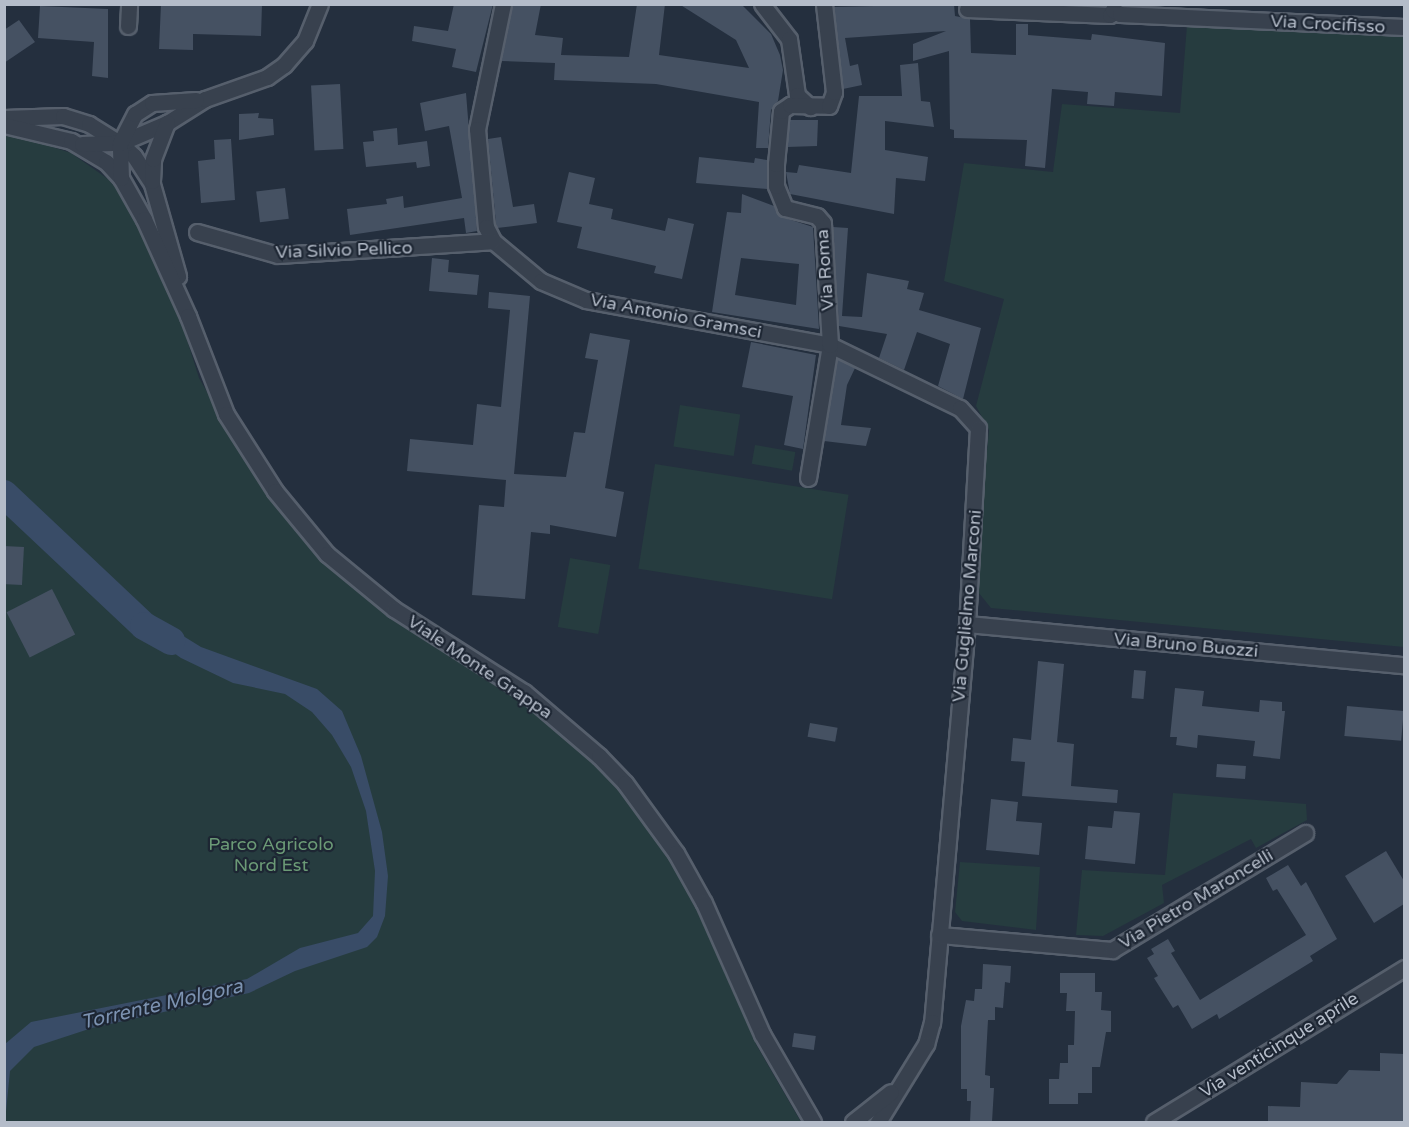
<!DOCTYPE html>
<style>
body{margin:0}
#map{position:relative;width:1409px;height:1127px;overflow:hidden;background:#242f3e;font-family:"Varela Round",sans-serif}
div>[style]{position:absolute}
.green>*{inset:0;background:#263c3f;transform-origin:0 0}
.water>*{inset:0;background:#394c67}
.river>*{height:28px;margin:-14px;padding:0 14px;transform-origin:14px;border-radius:14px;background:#394c67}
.building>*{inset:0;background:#455162;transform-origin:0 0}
.roads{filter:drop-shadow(2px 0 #565f6c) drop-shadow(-2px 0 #565f6c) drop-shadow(0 2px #565f6c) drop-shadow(0 -2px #565f6c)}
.minor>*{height:15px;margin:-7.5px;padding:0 7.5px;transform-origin:7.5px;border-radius:7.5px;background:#38414e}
span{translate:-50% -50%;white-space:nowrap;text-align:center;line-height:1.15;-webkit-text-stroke:4.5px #1d2633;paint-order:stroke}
.street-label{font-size:18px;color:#b4bcc9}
.park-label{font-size:18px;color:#6b9a76}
.water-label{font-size:20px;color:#7c92b1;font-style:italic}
.frame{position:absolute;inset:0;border:6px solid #b4bcc9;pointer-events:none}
</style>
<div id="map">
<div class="green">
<i style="clip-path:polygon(1187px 25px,1404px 33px,1404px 647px,991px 608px,974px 587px,989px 430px,976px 406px,1004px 299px,944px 281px,964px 163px,1053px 172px,1062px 104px,1180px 113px)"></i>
<i style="clip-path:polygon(4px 136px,22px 137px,71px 153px,108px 179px,131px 206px,183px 327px,199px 378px,253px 473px,310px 546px,347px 583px,418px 635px,486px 676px,580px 746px,656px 832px,713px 938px,757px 1046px,801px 1122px,5px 1122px)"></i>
<i style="left:680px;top:405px;width:61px;height:42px;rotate:9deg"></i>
<i style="left:755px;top:445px;width:41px;height:19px;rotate:10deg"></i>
<i style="left:655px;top:464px;width:196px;height:106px;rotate:9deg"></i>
<i style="left:570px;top:558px;width:41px;height:70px;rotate:10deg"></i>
<i style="clip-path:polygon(1173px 793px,1306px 804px,1307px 820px,1256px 848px,1251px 839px,1162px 885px,1164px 903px,1103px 936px,1076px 935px,1082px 870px,1165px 875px)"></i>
<i style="clip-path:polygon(960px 862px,1040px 867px,1036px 930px,962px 921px,955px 912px)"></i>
</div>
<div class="water">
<i style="clip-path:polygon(146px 613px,201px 647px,317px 689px,342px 711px,361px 756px,382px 832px,388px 876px,385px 916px,377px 937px,367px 947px,295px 971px,249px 993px,92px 1028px,34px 1047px,10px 1071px,5px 1122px,5px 1044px,31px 1022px,247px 979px,300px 948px,358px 933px,373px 916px,375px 871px,366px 811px,351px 767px,332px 735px,312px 712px,285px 694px,233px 683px,181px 658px,134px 625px)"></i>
</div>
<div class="river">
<i style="left:4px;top:494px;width:192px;rotate:43.3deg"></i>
<i style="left:144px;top:626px;width:31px;rotate:29deg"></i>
</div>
<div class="building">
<i style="clip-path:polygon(161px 4px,262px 4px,261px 36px,193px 34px,193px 50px,159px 49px)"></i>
<i style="clip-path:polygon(454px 4px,493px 4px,476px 72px,452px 67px,456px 49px,412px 41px,414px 26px,448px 31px)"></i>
<i style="clip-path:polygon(513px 4px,541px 4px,535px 35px,563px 38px,561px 55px,629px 57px,637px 4px,665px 4px,659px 55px,749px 68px,736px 40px,679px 4px,741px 4px,771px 34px,780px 55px,783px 70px,778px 101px,771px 110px,768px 148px,756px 148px,759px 102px,656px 84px,554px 80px,555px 63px,501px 61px)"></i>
<i style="clip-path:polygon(954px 4px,955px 16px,970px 19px,971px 53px,1016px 55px,1016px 24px,1028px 24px,1028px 35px,1091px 40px,1092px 34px,1165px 43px,1162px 96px,1115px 92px,1114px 106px,1087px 104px,1088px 92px,1052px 89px,1045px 168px,1025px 166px,1027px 140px,954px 138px,954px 130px,950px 129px,949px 51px,913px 61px,913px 44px,946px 31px,845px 38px,850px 66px,858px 64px,862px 85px,843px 89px,834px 7px)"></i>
<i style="clip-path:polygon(40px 6px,108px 9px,108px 78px,92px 76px,94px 42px,38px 38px)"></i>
<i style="clip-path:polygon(19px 20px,35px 42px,4px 63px,4px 30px)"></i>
<i style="clip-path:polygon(918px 63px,921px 101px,930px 102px,934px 127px,885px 121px,885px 150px,928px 157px,925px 181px,896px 178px,894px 214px,790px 194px,786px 172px,797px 173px,799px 165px,851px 173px,859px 96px,902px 96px,900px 65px)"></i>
<i style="left:340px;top:84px;width:65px;height:29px;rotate:87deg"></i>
<i style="clip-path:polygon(466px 93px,477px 231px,466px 233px,464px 218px,350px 235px,347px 209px,387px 204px,386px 199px,403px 196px,404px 208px,462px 198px,449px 126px,425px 131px,420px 103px)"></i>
<i style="clip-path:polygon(259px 113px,258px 118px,273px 119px,274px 135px,239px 140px,239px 114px)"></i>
<i style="clip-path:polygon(790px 120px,818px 120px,817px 146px,787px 147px)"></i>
<i style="clip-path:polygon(397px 128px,398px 145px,427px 141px,430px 166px,417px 168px,416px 162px,366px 167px,363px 142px,374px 141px,373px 131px)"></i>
<i style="clip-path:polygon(501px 137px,513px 207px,534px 204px,537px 223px,497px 228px,496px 224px,488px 139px)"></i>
<i style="clip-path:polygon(231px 139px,235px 200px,201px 203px,198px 161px,215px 159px,214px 140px)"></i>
<i style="clip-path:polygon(699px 157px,754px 163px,755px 158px,767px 160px,767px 189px,696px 183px)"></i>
<i style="clip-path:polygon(569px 172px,595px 178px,589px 204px,613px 209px,611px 219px,665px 231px,668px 218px,694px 224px,682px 279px,654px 273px,656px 266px,577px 248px,582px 227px,557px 222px)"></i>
<i style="left:285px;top:188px;width:31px;height:29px;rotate:83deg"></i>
<i style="clip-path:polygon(evenodd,742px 194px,774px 206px,782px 217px,813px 227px,819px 329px,712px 312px,727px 212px,741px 213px,742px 194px,741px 258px,799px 264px,796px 305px,735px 295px,741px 258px)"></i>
<i style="clip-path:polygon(833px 227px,848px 228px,842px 316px,862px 317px,867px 273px,909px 281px,907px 289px,924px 293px,919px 310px,981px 328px,963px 399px,938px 386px,950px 344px,917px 332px,904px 370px,879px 358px,887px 334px,839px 326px)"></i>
<i style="clip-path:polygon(432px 258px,449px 260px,448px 272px,479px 275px,477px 295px,429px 291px)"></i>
<i style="clip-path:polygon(489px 292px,530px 296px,514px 474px,566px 477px,574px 432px,585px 433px,598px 360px,585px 358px,590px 333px,630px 340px,605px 488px,624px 492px,616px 537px,550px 525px,550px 534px,531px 532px,525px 599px,472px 595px,479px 505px,504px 507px,506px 480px,407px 471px,410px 439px,473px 445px,477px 404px,501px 407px,510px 310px,488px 308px)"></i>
<i style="clip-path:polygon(751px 342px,816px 355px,803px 449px,784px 445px,793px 396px,742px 387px)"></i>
<i style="clip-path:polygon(837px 359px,855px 368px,847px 385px,841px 425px,871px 428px,866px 446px,824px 441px)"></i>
<i style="left:4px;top:546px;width:20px;height:38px;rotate:3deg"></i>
<i style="left:52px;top:589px;width:51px;height:51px;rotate:63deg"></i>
<i style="clip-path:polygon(1038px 661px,1064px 664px,1057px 742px,1074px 744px,1071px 786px,1118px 790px,1117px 803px,1022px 796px,1025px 762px,1011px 761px,1013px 738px,1031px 740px)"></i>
<i style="left:1134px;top:670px;width:12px;height:28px;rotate:5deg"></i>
<i style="clip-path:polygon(1175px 688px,1204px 691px,1202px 706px,1259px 712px,1260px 700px,1282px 702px,1282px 711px,1285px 711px,1280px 759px,1253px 756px,1255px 741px,1198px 735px,1197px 748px,1176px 745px,1177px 737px,1170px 737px)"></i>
<i style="left:1347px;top:706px;width:57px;height:30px;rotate:5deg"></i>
<i style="left:810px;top:723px;width:28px;height:14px;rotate:10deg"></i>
<i style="left:1217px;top:764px;width:29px;height:13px;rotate:4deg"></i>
<i style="clip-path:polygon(991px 799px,1018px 802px,1016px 821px,1042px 823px,1039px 855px,986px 850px)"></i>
<i style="clip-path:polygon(1114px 811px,1140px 813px,1135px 864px,1085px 859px,1088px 826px,1112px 828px)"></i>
<i style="clip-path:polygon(1386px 851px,1404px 881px,1404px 904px,1374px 923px,1345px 876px)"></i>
<i style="clip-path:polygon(1288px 865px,1301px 886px,1306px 882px,1337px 939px,1310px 956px,1313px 961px,1219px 1019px,1217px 1014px,1192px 1029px,1178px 1005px,1173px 1008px,1154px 978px,1158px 976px,1147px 958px,1154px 954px,1151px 949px,1168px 939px,1175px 951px,1171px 953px,1200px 1000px,1306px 935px,1277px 889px,1273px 891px,1266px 878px)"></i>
<i style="clip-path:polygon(983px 964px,1011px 966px,1010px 983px,1005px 982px,1003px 1008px,995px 1007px,995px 1020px,988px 1020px,985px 1075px,990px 1076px,990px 1088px,994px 1088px,992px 1122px,970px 1122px,971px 1101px,967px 1101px,967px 1089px,961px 1089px,961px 1026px,966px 1000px,974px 1001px,975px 989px,982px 989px)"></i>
<i style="clip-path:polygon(1060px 973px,1095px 973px,1095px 992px,1102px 992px,1101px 1010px,1111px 1011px,1111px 1032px,1106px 1032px,1100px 1067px,1092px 1067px,1092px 1093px,1078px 1093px,1078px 1104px,1049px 1104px,1049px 1079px,1059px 1079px,1060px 1063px,1068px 1063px,1068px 1045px,1074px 1045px,1075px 1011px,1066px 1011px,1067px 993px,1060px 993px)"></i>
<i style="left:794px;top:1033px;width:22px;height:14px;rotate:8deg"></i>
<i style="clip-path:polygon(1380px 1053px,1404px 1054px,1404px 1122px,1268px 1122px,1268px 1106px,1300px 1107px,1301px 1082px,1337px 1084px,1349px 1070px,1380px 1071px)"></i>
</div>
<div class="roads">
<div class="minor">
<i style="left:503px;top:4px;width:128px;rotate:101.7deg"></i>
<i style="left:477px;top:129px;width:98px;rotate:84.8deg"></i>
<i style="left:486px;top:227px;width:16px;rotate:63deg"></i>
<i style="left:493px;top:241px;width:62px;rotate:39.8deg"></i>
<i style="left:541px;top:281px;width:49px;rotate:22.9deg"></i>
<i style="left:586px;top:300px;width:248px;rotate:10.4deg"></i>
<i style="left:830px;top:345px;width:144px;rotate:25.9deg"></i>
<i style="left:960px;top:408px;width:27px;rotate:48deg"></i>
<i style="left:978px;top:428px;width:196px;rotate:93.2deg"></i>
<i style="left:967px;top:624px;width:400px;rotate:95deg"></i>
<i style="left:932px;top:1022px;width:23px;rotate:105deg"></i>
<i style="left:926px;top:1044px;width:92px;rotate:121.6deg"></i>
<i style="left:762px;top:4px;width:44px;rotate:52.4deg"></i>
<i style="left:789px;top:39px;width:57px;rotate:81.9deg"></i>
<i style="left:797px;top:95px;width:18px;rotate:43deg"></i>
<i style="left:967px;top:9px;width:143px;rotate:2.4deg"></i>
<i style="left:1110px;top:15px;width:6px;rotate:-59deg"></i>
<i style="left:1113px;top:10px;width:8px;rotate:30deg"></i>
<i style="left:1120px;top:14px;width:284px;rotate:2.6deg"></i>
<i style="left:128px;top:26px;width:22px;rotate:-87deg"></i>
<i style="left:4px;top:118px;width:59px;rotate:-1.9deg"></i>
<i style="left:63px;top:116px;width:27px;rotate:17deg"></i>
<i style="left:89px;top:124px;width:36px;rotate:32deg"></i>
<i style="left:120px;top:143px;width:19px;rotate:43deg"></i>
<i style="left:134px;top:156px;width:33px;rotate:57deg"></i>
<i style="left:152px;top:184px;width:96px;rotate:74.2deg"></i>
<i style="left:4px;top:125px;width:69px;rotate:13.4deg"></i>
<i style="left:71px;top:141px;width:41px;rotate:31deg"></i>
<i style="left:106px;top:162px;width:22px;rotate:47deg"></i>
<i style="left:121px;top:178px;width:47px;rotate:60.7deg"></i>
<i style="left:144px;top:219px;width:107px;rotate:65.6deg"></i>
<i style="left:188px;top:316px;width:105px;rotate:68.8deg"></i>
<i style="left:226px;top:414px;width:91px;rotate:57.5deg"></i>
<i style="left:275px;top:491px;width:82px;rotate:50.5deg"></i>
<i style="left:327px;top:554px;width:87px;rotate:39.4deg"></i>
<i style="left:394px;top:609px;width:154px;rotate:32.6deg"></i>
<i style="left:524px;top:692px;width:99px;rotate:40.5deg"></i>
<i style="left:599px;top:756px;width:37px;rotate:46deg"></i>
<i style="left:625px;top:783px;width:87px;rotate:53.9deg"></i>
<i style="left:676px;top:853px;width:57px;rotate:60.8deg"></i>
<i style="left:704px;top:903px;width:143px;rotate:66.1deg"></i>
<i style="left:762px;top:1034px;width:102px;rotate:59.9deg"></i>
<i style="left:82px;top:144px;width:38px;rotate:-2deg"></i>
<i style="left:120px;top:143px;width:51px;rotate:-23.1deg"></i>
<i style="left:167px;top:123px;width:45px;rotate:-32.3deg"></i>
<i style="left:205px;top:99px;width:66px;rotate:-19.5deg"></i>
<i style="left:267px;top:77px;width:21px;rotate:-35deg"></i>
<i style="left:284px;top:65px;width:32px;rotate:-49deg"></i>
<i style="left:305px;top:41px;width:40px;rotate:-68deg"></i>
<i style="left:121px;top:178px;width:35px;rotate:-92deg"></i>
<i style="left:120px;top:143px;width:33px;rotate:-63deg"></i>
<i style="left:135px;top:114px;width:20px;rotate:-33deg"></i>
<i style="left:152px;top:103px;width:44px;rotate:-3.9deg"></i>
<i style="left:152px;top:181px;width:22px;rotate:-87deg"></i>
<i style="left:153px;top:159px;width:39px;rotate:-69deg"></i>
<i style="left:197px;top:232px;width:84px;rotate:15.9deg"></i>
<i style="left:278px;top:255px;width:215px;rotate:-3.7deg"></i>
<i style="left:808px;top:478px;width:135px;rotate:-80.6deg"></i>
<i style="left:830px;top:345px;width:122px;rotate:-93.3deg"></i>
<i style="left:823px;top:223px;width:9px;rotate:-131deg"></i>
<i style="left:817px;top:216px;width:33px;rotate:-166deg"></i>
<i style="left:785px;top:208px;width:24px;rotate:-112deg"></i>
<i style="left:776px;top:186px;width:22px;rotate:-90deg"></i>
<i style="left:776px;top:164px;width:53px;rotate:-84.6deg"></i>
<i style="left:781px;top:111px;width:11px;rotate:-34deg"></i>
<i style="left:790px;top:105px;width:39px;rotate:1deg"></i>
<i style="left:829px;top:106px;width:15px;rotate:-70deg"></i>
<i style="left:834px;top:92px;width:89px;rotate:-96.5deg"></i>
<i style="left:967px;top:624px;width:439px;rotate:5.4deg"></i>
<i style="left:939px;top:935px;width:174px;rotate:5deg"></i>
<i style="left:1112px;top:950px;width:226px;rotate:-31.2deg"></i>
<i style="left:853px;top:1122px;width:48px;rotate:-38.3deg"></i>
<i style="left:1154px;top:1122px;width:294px;rotate:-31.6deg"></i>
</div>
</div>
<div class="street-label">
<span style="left:1328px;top:24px;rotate:3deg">Via Crocifisso</span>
<span style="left:344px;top:250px;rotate:-2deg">Via Silvio Pellico</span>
<span style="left:825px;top:270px;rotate:-94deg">Via Roma</span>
<span style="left:676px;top:316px;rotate:11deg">Via Antonio Gramsci</span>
<span style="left:967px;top:606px;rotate:-85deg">Via Guglielmo Marconi</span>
<span style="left:1186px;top:645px;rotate:5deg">Via Bruno Buozzi</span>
<span style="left:480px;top:667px;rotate:34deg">Viale Monte Grappa</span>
<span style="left:1196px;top:899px;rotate:-31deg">Via Pietro Maroncelli</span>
<span style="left:1279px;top:1045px;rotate:-32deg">Via venticinque aprile</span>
</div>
<div class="park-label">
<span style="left:271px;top:855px">Parco Agricolo<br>Nord Est</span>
</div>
<div class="water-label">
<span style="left:162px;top:1005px;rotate:-13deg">Torrente Molgora</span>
</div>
<div class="frame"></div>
</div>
